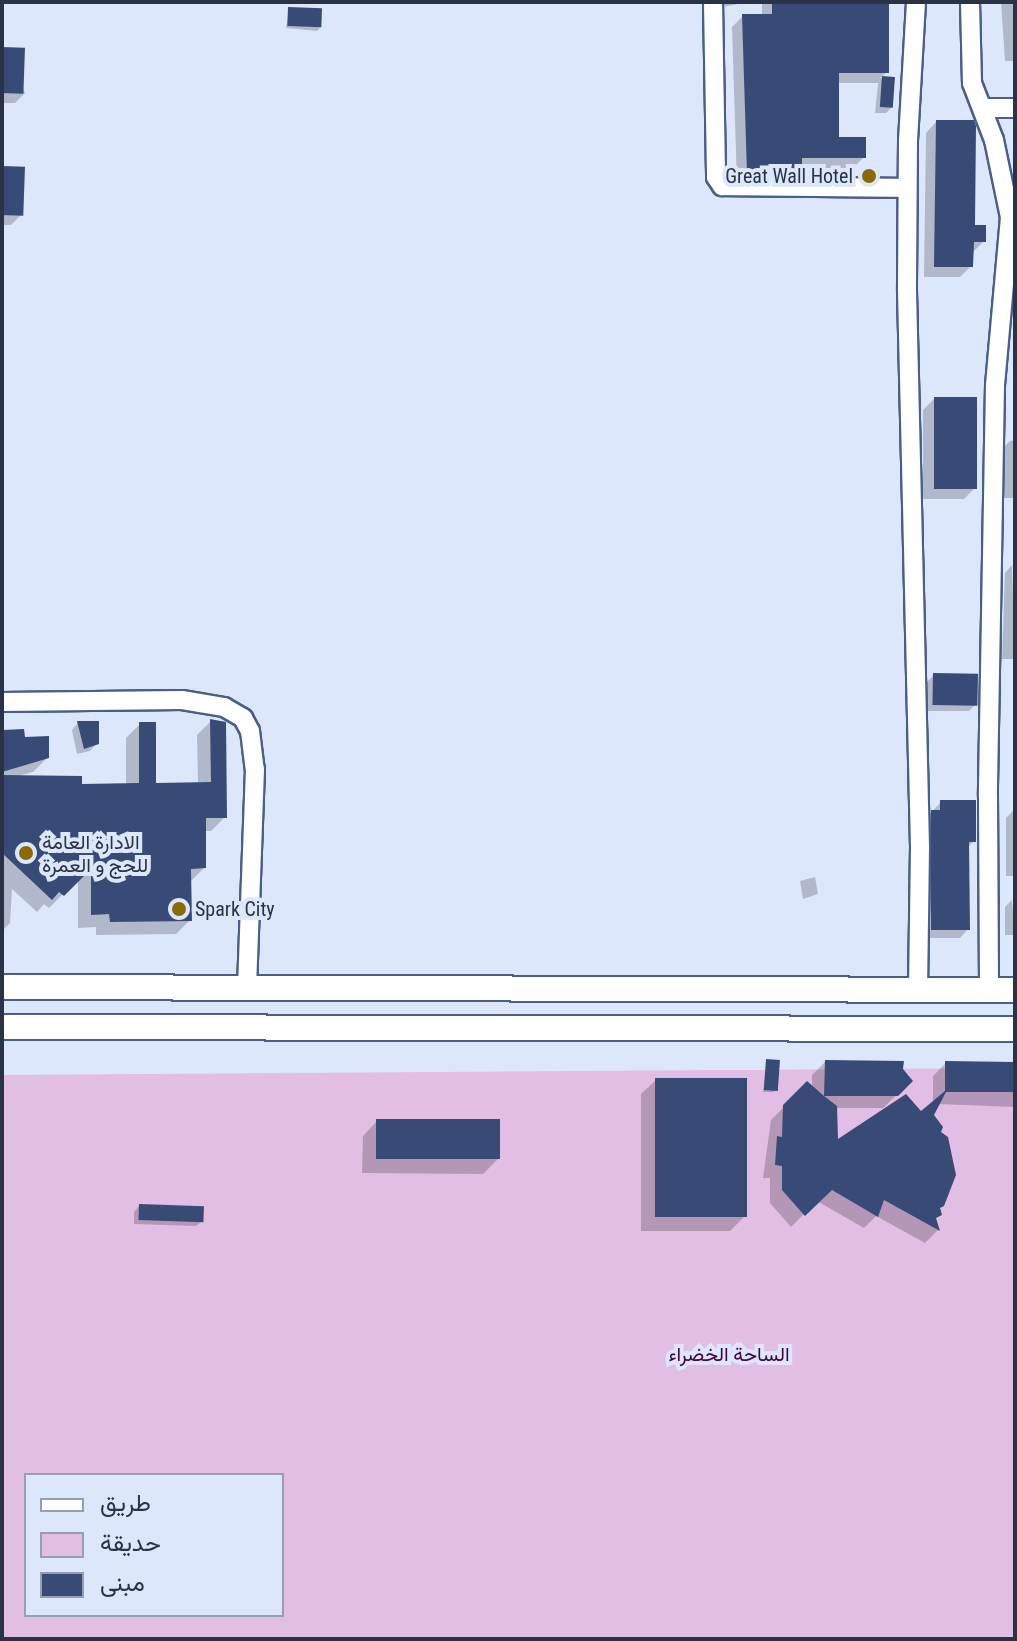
<!DOCTYPE html>
<meta charset="utf-8">
<style>
body{margin:0}
#map{position:relative;width:1017px;height:1641px;overflow:hidden;background:#dde7fc;font-family:"Roboto Condensed",Vazirmatn,sans-serif}
div>[style]{position:absolute}
.green>*{inset:0;background:#e2bde4}
.shadow>*{inset:0;background:#0003}
.building>*{inset:0;background:#384b76;transform-origin:0 0}
.roads{filter:drop-shadow(2px 0 #4a5e8b) drop-shadow(-2px 0 #4a5e8b) drop-shadow(0 2px #4a5e8b) drop-shadow(0 -2px #4a5e8b)}
.street>*{height:18px;margin:-9px;padding:0 9px;transform-origin:9px;border-radius:9px;background:#fff}
.secondary>*{height:24px;margin:-12px;padding:0 12px;transform-origin:12px;border-radius:12px;background:#fff}
.dots>*{width:22px;height:22px;translate:-50% -50%;box-sizing:border-box;border:4px solid #dde7fc;border-radius:50%}
span{translate:-50% -50%;white-space:nowrap;text-align:center;line-height:1.15;-webkit-text-stroke:8px #dde7fc;paint-order:stroke}
.poi-label{font-size:20px;color:#293246}
.right{translate:-100% -50%;text-align:right}
.left{translate:0 -50%;text-align:left}
.park-label{font-size:20px;color:#48004d}
.frame{position:absolute;inset:0;border:4px solid #293246;pointer-events:none}
.legend{position:absolute;left:24px;top:1473px;width:260px;height:144px;box-sizing:border-box;background:#dde7fc;border:2px solid #959fb3;margin:0;padding:10px 14px;list-style:none;font-size:24px;color:#293246}
.legend li{display:flex;align-items:center;gap:16px;height:40px}
.legend b{width:40px;border:2px solid #959fb3}
</style>
<div id="map">
<div class="green">
<i style="clip-path:polygon(evenodd,1015px 1068px,1015px 1639px,2px 1639px,2px 1075px,1015px 1068px,26px 1475px,282px 1475px,282px 1615px,26px 1615px,26px 1475px)"></i>
</div>
<div class="shadow">
<i style="clip-path:polygon(723px 2px,738px 2px,738px 4px,723px 7px)"></i>
<i style="clip-path:polygon(762px 2px,887px 2px,887px 72px,880px 78px,893px 79px,893px 106px,886px 113px,875px 113px,878px 83px,837px 83px,837px 139px,864px 157px,853px 168px,800px 168px,800px 174px,789px 185px,737px 184px,732px 27px,743px 16px,762px 16px)"></i>
<i style="clip-path:polygon(1001px 2px,1015px 2px,1015px 61px,1005px 61px)"></i>
<i style="clip-path:polygon(289px 9px,320px 28px,317px 31px,286px 28px)"></i>
<i style="clip-path:polygon(2px 49px,25px 93px,15px 103px,2px 103px)"></i>
<i style="clip-path:polygon(936px 122px,973px 227px,984px 241px,973px 252px,971px 266px,960px 277px,924px 277px,926px 133px)"></i>
<i style="clip-path:polygon(2px 168px,22px 214px,11px 225px,2px 225px)"></i>
<i style="clip-path:polygon(934px 399px,975px 488px,964px 499px,923px 499px,923px 410px)"></i>
<i style="clip-path:polygon(1015px 440px,1015px 498px,1000px 498px,999px 451px,1010px 441px)"></i>
<i style="clip-path:polygon(1012px 565px,1015px 659px,1002px 659px,1005px 573px)"></i>
<i style="clip-path:polygon(934px 675px,976px 704px,969px 711px,926px 711px,927px 682px)"></i>
<i style="clip-path:polygon(211px 721px,225px 817px,211px 831px,204px 831px,204px 868px,189px 883px,190px 920px,176px 934px,96px 935px,96px 927px,78px 928px,78px 879px,49px 908px,44px 904px,37px 912px,12px 889px,10px 923px,2px 931px,2px 732px,23px 739px,47px 758px,33px 772px,18px 776px,80px 786px,126px 786px,126px 738px,140px 724px,154px 785px,198px 785px,197px 735px)"></i>
<i style="clip-path:polygon(78px 723px,97px 743px,90px 751px,77px 754px,72px 730px)"></i>
<i style="clip-path:polygon(941px 802px,974px 841px,968px 847px,968px 929px,960px 938px,923px 938px,923px 821px)"></i>
<i style="clip-path:polygon(1013px 811px,1015px 876px,1006px 876px,1006px 818px)"></i>
<i style="clip-path:polygon(815px 877px,818px 894px,803px 899px,800px 881px)"></i>
<i style="clip-path:polygon(1012px 900px,1015px 935px,1005px 935px,1005px 907px)"></i>
<i style="clip-path:polygon(767px 1061px,777px 1089px,774px 1092px,763px 1092px)"></i>
<i style="clip-path:polygon(825px 1062px,901px 1069px,911px 1081px,883px 1108px,835px 1108px,836px 1143px,921px 1114px,933px 1104px,933px 1076px,946px 1063px,1015px 1063px,1015px 1107px,937px 1104px,932px 1115px,939px 1133px,940px 1214px,934px 1220px,938px 1230px,925px 1243px,876px 1216px,864px 1228px,817px 1201px,791px 1227px,770px 1203px,770px 1178px,763px 1178px,771px 1120px,807px 1084px,812px 1088px,812px 1075px)"></i>
<i style="clip-path:polygon(656px 1080px,745px 1216px,730px 1231px,641px 1231px,641px 1094px)"></i>
<i style="clip-path:polygon(377px 1121px,498px 1159px,483px 1174px,362px 1173px,363px 1136px)"></i>
<i style="clip-path:polygon(139px 1206px,202px 1221px,196px 1226px,134px 1224px,134px 1212px)"></i>
</div>
<div class="building">
<i style="clip-path:polygon(772px 2px,889px 2px,889px 73px,839px 73px,839px 137px,866px 137px,866px 158px,802px 158px,802px 175px,747px 174px,742px 14px,772px 14px)"></i>
<i style="left:288px;top:7px;width:34px;height:19px;rotate:2deg"></i>
<i style="left:2px;top:47px;width:23px;height:46px;rotate:2deg"></i>
<i style="left:882px;top:76px;width:13px;height:31px;rotate:4deg"></i>
<i style="clip-path:polygon(936px 120px,974px 120px,976px 126px,975px 225px,986px 225px,986px 242px,974px 242px,973px 267px,934px 267px)"></i>
<i style="left:2px;top:166px;width:23px;height:49px;rotate:2deg"></i>
<i style="left:934px;top:397px;width:43px;height:92px"></i>
<i style="left:933px;top:673px;width:45px;height:32px;rotate:1deg"></i>
<i style="clip-path:polygon(210px 719px,226px 722px,227px 818px,206px 818px,206px 868px,191px 869px,192px 921px,110px 922px,109px 914px,91px 915px,91px 869px,64px 896px,59px 892px,52px 900px,2px 853px,2px 775px,82px 776px,82px 784px,139px 783px,139px 722px,156px 722px,156px 783px,211px 782px)"></i>
<i style="clip-path:polygon(77px 721px,99px 721px,99px 744px,84px 749px)"></i>
<i style="clip-path:polygon(24px 729px,25px 737px,49px 736px,49px 758px,2px 772px,2px 730px)"></i>
<i style="clip-path:polygon(940px 800px,976px 800px,976px 842px,969px 842px,970px 930px,931px 930px,931px 810px,940px 810px)"></i>
<i style="left:766px;top:1059px;width:14px;height:31px;rotate:4deg"></i>
<i style="clip-path:polygon(825px 1060px,904px 1061px,903px 1069px,913px 1081px,898px 1096px,824px 1096px,837px 1106px,838px 1139px,906px 1094px,921px 1111px,945px 1091px,945px 1061px,1015px 1062px,1015px 1092px,946px 1092px,934px 1115px,943px 1127px,941px 1132px,948px 1137px,956px 1175px,944px 1206px,940px 1208px,942px 1215px,936px 1218px,940px 1231px,884px 1200px,878px 1217px,832px 1190px,805px 1216px,782px 1190px,782px 1166px,775px 1165px,777px 1136px,782px 1137px,783px 1105px,807px 1081px,824px 1096px)"></i>
<i style="left:655px;top:1078px;width:92px;height:139px"></i>
<i style="left:376px;top:1119px;width:124px;height:40px"></i>
<i style="left:139px;top:1204px;width:65px;height:16px;rotate:2deg"></i>
</div>
<div class="roads">
<div class="street">
<i style="left:713px;top:2px;width:175px;rotate:89deg"></i>
<i style="left:716px;top:177px;width:11px;rotate:56deg"></i>
<i style="left:722px;top:186px;width:185px;rotate:0.6deg"></i>
<i style="left:916px;top:2px;width:138px;rotate:93.3deg"></i>
<i style="left:908px;top:140px;width:151px;rotate:90.4deg"></i>
<i style="left:907px;top:291px;width:556px;rotate:88.66deg"></i>
<i style="left:920px;top:847px;width:143px;rotate:90.8deg"></i>
<i style="left:970px;top:2px;width:81px;rotate:88.6deg"></i>
<i style="left:972px;top:83px;width:61px;rotate:68.9deg"></i>
<i style="left:994px;top:140px;width:79px;rotate:78.3deg"></i>
<i style="left:1010px;top:217px;width:169px;rotate:95.1deg"></i>
<i style="left:995px;top:385px;width:411px;rotate:91deg"></i>
<i style="left:988px;top:796px;width:194px;rotate:89.7deg"></i>
<i style="left:985px;top:108px;width:30px"></i>
<i style="left:2px;top:702px;width:180px;rotate:-0.6deg"></i>
<i style="left:182px;top:700px;width:43px;rotate:9.5deg"></i>
<i style="left:224px;top:707px;width:22px;rotate:30deg"></i>
<i style="left:243px;top:718px;width:15px;rotate:62deg"></i>
<i style="left:250px;top:731px;width:38px;rotate:83deg"></i>
<i style="left:255px;top:769px;width:219px;rotate:92.1deg"></i>
</div>
<div class="secondary">
<i style="left:2px;top:987px;width:1013px;rotate:0.17deg"></i>
<i style="left:2px;top:1027px;width:1013px;rotate:0.11deg"></i>
</div>
</div>
<div class="dots">
<i style="left:869px;top:176px;background:#8b6808"></i>
<i style="left:26px;top:853px;background:#8b6808"></i>
<i style="left:179px;top:909px;background:#8b6808"></i>
</div>
<div class="poi-label">
<span class="right" style="left:853px;top:176px">Great Wall Hotel</span>
<span class="left" style="left:42px;top:854px">الادارة العامة<br>للحج و العمرة</span>
<span class="left" style="left:195px;top:909px">Spark City</span>
</div>
<div class="park-label">
<span style="left:729px;top:1354px">الساحة الخضراء</span>
</div>
<div class="frame"></div>
<ul class="legend">
<li><b style="height:10px;background:#fff"></b>طريق</li>
<li><b style="height:22px;background:#e2bde4"></b>حديقة</li>
<li><b style="height:22px;background:#384b76"></b>مبنى</li>
</ul>
</div>
